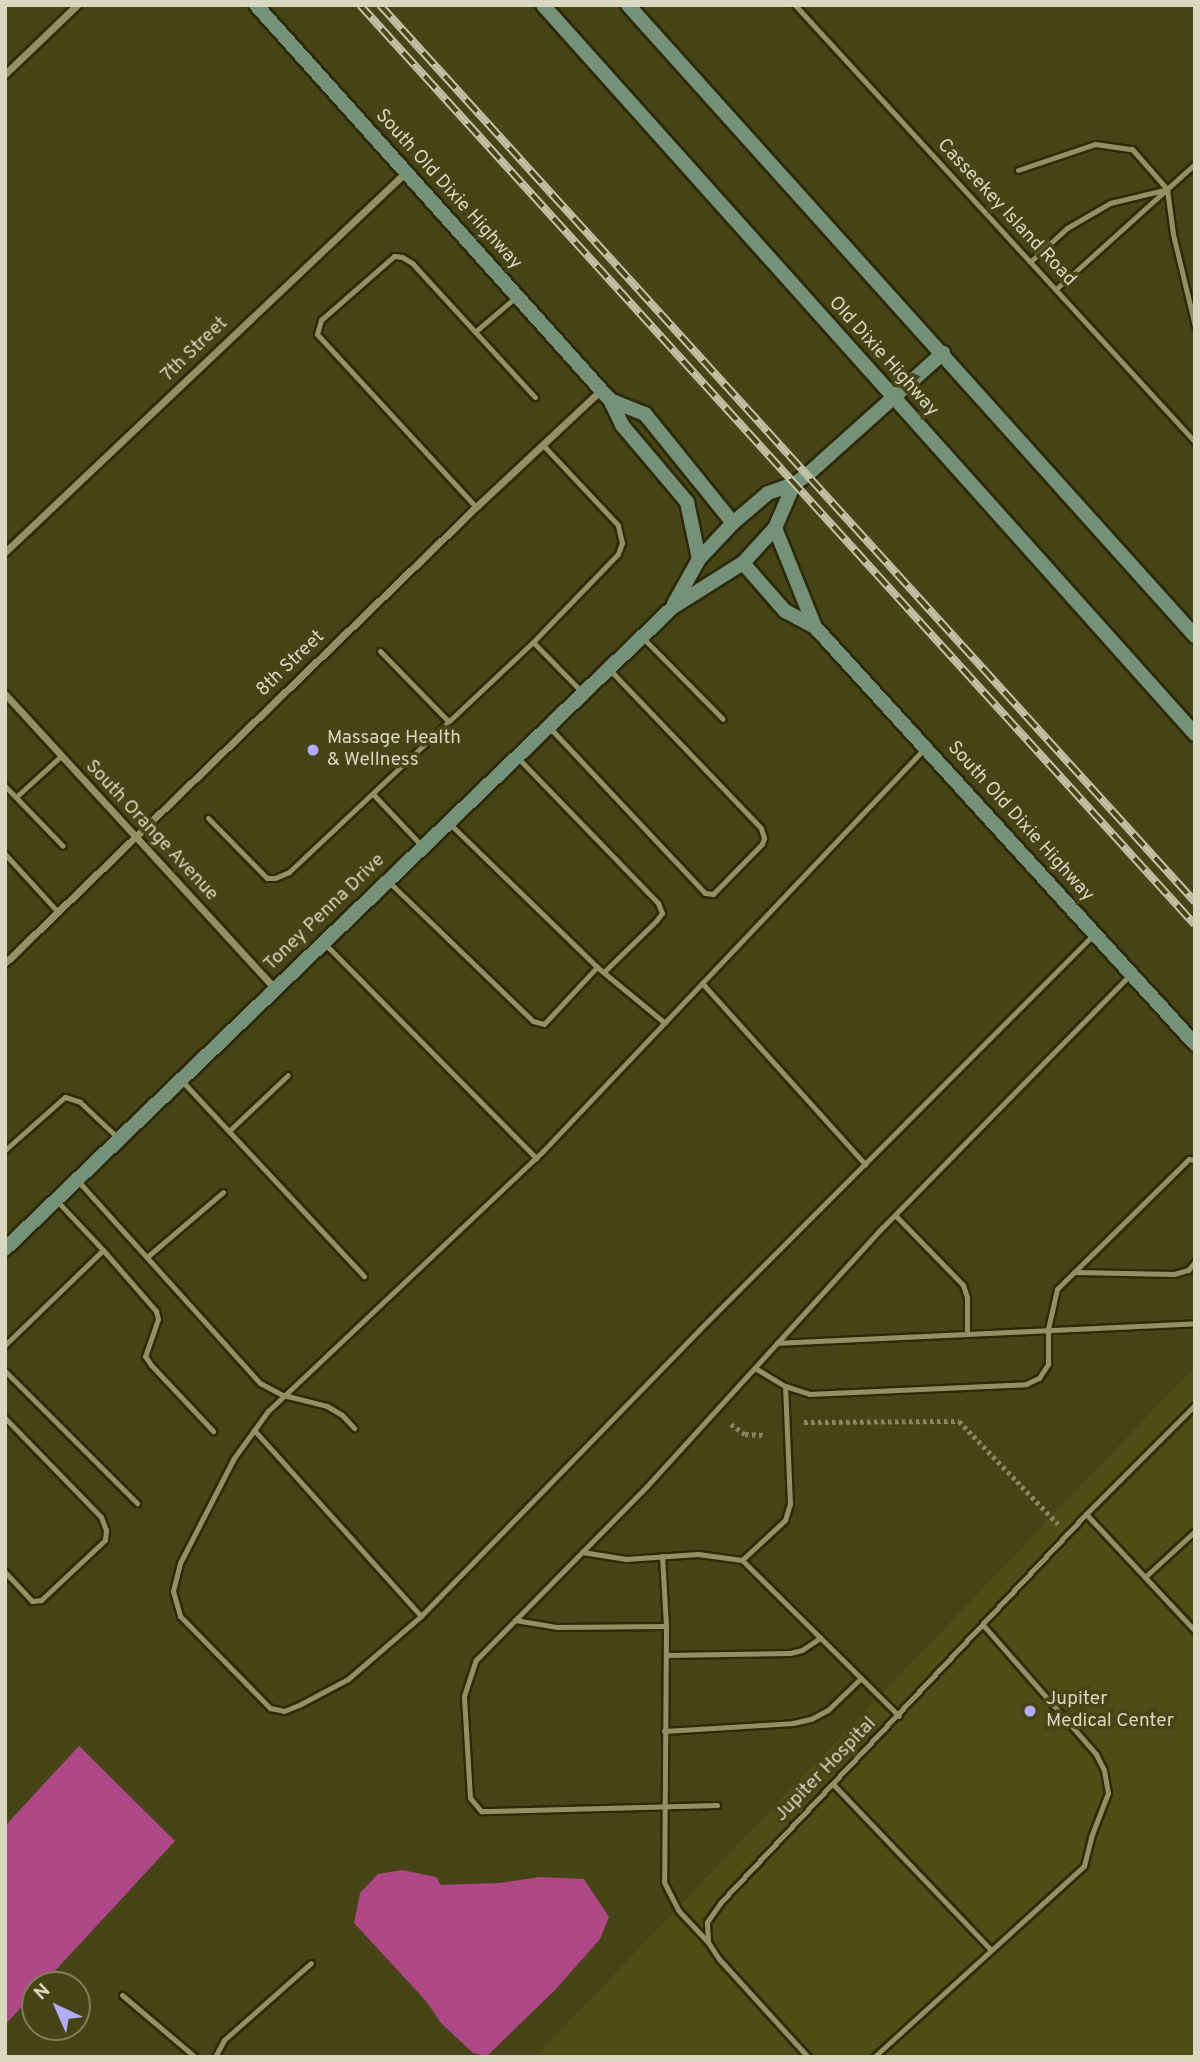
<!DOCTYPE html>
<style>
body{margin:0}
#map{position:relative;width:1200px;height:2062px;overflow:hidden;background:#474417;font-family:Overpass,sans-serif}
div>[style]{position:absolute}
.built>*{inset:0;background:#504d16}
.water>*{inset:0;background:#ae4886}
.path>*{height:4.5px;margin-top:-2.25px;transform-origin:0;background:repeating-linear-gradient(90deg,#898764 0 3.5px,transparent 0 7px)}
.roads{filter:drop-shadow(2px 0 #2c2a07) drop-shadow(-2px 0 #2c2a07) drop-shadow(0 2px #2c2a07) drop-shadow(0 -2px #2c2a07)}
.lane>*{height:5px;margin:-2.5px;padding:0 2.5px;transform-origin:2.5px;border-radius:2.5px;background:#939163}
.street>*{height:7px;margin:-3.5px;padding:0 3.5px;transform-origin:3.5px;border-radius:3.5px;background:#939163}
.secondary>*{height:14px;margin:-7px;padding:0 7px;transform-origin:7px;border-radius:7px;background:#76917a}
.rail>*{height:8px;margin-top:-4px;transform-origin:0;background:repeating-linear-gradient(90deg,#474417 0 16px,#c3c2a7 0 32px);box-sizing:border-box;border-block:2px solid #c3c2a7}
.dots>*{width:19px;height:19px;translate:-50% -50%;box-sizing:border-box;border:4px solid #474417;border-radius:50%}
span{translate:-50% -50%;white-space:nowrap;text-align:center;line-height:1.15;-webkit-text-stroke:7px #474417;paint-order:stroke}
.street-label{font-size:19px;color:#d8d7bf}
.poi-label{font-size:19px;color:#d8d7bf}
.left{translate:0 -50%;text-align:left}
.frame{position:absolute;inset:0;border:7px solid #d8d7bf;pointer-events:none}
.north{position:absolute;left:21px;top:1971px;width:70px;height:70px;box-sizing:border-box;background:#474417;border:2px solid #817f5a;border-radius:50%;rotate:316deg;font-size:19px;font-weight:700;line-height:28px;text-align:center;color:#d8d7bf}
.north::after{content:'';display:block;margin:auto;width:24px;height:32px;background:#b1adfa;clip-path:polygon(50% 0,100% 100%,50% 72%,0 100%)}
</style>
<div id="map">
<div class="built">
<i style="clip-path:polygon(1195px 1366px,1195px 2057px,535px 2057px)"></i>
</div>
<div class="water">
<i style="clip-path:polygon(79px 1746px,175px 1841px,42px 1985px,35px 1985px,35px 1992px,5px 2025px,5px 1826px)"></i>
<i style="clip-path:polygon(402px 1870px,436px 1877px,441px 1885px,500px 1883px,540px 1877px,584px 1879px,609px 1917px,600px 1939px,556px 1989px,487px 2056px,473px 2053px,441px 2023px,426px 2001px,354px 1923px,360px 1893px,378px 1874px)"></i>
</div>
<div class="path">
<i style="left:804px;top:1422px;width:155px;rotate:-0.4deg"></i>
<i style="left:959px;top:1421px;width:143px;rotate:46.1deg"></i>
<i style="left:731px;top:1424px;width:17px;rotate:36deg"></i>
<i style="left:745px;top:1434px;width:18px;rotate:3deg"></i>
</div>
<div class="roads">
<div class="lane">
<i style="left:795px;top:5px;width:592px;rotate:47.53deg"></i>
<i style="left:1018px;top:170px;width:81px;rotate:-18.7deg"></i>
<i style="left:1095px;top:144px;width:37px;rotate:8deg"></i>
<i style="left:1132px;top:149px;width:53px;rotate:48.8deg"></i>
<i style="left:1167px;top:189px;width:45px;rotate:82.4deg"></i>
<i style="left:1173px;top:234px;width:95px;rotate:76.6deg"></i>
<i style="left:1030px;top:262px;width:50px;rotate:-42.6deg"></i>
<i style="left:1067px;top:228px;width:50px;rotate:-30.2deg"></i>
<i style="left:1110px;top:203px;width:56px;rotate:-13.5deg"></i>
<i style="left:1056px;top:289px;width:187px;rotate:-42deg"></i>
<i style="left:476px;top:331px;width:52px;rotate:-40.4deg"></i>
<i style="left:476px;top:507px;width:235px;rotate:-132.6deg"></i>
<i style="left:317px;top:334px;width:15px;rotate:-74deg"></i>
<i style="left:321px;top:320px;width:97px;rotate:-41.2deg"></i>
<i style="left:394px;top:256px;width:8px;rotate:7deg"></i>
<i style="left:402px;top:257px;width:12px;rotate:31deg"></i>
<i style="left:412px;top:263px;width:182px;rotate:47.5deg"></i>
<i style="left:644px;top:639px;width:112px;rotate:45.4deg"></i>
<i style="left:533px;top:642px;width:71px;rotate:45.6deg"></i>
<i style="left:380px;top:651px;width:96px;rotate:45.8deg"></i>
<i style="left:550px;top:728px;width:226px;rotate:46.8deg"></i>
<i style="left:705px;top:893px;width:8px;rotate:7deg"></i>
<i style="left:713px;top:894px;width:70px;rotate:-45.6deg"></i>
<i style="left:762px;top:844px;width:6px;rotate:-72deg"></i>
<i style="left:764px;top:838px;width:10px;rotate:-107deg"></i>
<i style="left:761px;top:828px;width:219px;rotate:-133.7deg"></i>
<i style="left:923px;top:750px;width:554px;rotate:133.46deg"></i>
<i style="left:542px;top:1152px;width:377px;rotate:136.6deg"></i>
<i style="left:268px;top:1411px;width:58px;rotate:125.9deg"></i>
<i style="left:234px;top:1458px;width:118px;rotate:117.2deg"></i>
<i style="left:180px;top:1563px;width:29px;rotate:104deg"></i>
<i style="left:173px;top:1591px;width:26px;rotate:74deg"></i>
<i style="left:180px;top:1616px;width:129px;rotate:45.6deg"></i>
<i style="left:270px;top:1708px;width:14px;rotate:12deg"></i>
<i style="left:284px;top:1711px;width:16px;rotate:-22deg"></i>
<i style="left:299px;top:1705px;width:55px;rotate:-28deg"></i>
<i style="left:348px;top:1679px;width:96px;rotate:-40.8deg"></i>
<i style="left:421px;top:1616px;width:399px;rotate:-45.8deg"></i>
<i style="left:699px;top:1330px;width:558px;rotate:-45.07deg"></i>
<i style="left:518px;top:758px;width:202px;rotate:46deg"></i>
<i style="left:658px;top:903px;width:11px;rotate:68deg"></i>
<i style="left:662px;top:913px;width:10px;rotate:127deg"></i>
<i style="left:656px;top:921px;width:73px;rotate:135.6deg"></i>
<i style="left:5px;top:786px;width:83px;rotate:46deg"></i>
<i style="left:373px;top:794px;width:71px;rotate:46.7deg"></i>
<i style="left:16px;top:797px;width:61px;rotate:-42.3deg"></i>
<i style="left:208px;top:818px;width:84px;rotate:45.5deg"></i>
<i style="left:267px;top:878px;width:8px"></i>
<i style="left:275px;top:878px;width:15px;rotate:-23deg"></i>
<i style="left:289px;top:872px;width:335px;rotate:-43.3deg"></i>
<i style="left:533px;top:642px;width:122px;rotate:-46deg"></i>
<i style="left:618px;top:554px;width:12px;rotate:-70deg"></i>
<i style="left:622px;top:543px;width:18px;rotate:-103deg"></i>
<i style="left:618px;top:525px;width:110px;rotate:-133.2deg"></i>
<i style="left:449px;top:823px;width:206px;rotate:44.2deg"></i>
<i style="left:597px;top:967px;width:88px;rotate:39.5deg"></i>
<i style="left:5px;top:854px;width:79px;rotate:47.6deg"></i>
<i style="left:389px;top:882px;width:200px;rotate:44deg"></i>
<i style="left:533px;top:1021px;width:11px;rotate:15deg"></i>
<i style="left:544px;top:1024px;width:78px;rotate:-47.1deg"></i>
<i style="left:325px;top:944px;width:301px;rotate:45.4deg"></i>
<i style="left:702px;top:983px;width:244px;rotate:48deg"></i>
<i style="left:182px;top:1081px;width:267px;rotate:47deg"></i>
<i style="left:229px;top:1131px;width:81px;rotate:-43.5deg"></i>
<i style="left:5px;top:1150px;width:80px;rotate:-41.5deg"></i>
<i style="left:65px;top:1097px;width:16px;rotate:18deg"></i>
<i style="left:80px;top:1102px;width:52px;rotate:43.5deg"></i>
<i style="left:78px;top:1181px;width:272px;rotate:48deg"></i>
<i style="left:260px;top:1383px;width:26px;rotate:28deg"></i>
<i style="left:283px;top:1395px;width:45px;rotate:14deg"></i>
<i style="left:327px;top:1406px;width:17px;rotate:31deg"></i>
<i style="left:342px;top:1415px;width:18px;rotate:47deg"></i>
<i style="left:895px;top:1215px;width:98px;rotate:45.8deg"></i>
<i style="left:963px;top:1285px;width:13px;rotate:72deg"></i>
<i style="left:967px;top:1297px;width:36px;rotate:90deg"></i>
<i style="left:103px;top:1250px;width:81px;rotate:49deg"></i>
<i style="left:156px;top:1311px;width:8px;rotate:76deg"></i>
<i style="left:158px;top:1319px;width:39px;rotate:109deg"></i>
<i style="left:145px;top:1356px;width:11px;rotate:56deg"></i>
<i style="left:151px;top:1365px;width:91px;rotate:46.8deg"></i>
<i style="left:147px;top:1257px;width:100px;rotate:-40.5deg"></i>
<i style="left:1074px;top:1272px;width:100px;rotate:1.1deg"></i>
<i style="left:1174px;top:1274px;width:15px;rotate:-16deg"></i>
<i style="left:1188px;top:1270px;width:11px;rotate:-49deg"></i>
<i style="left:777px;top:1343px;width:418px;rotate:-2.7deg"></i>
<i style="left:5px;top:1345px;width:136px;rotate:-44.1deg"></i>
<i style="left:103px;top:1250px;width:67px;rotate:-133.2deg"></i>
<i style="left:755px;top:1368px;width:35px;rotate:31deg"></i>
<i style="left:785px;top:1386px;width:25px;rotate:18deg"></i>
<i style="left:809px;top:1394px;width:217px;rotate:-2.6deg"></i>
<i style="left:1026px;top:1384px;width:14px;rotate:-25deg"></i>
<i style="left:1039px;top:1378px;width:17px;rotate:-57deg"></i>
<i style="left:1048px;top:1364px;width:35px;rotate:-90deg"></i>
<i style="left:1048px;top:1329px;width:41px;rotate:-77.3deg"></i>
<i style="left:1057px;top:1289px;width:185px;rotate:-44.6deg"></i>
<i style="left:1189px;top:1159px;width:6px;rotate:9deg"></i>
<i style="left:5px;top:1371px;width:187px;rotate:45deg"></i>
<i style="left:5px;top:1418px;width:138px;rotate:45.9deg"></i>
<i style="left:101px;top:1517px;width:14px;rotate:69deg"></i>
<i style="left:106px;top:1530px;width:10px;rotate:96deg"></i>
<i style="left:105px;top:1540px;width:88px;rotate:136.8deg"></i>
<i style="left:41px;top:1600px;width:9px;rotate:174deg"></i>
<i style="left:32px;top:1601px;width:40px;rotate:-133deg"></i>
<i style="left:254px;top:1430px;width:250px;rotate:48.1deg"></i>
<i style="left:1086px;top:1514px;width:160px;rotate:47deg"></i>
<i style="left:582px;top:1552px;width:45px;rotate:9deg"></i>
<i style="left:626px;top:1559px;width:72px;rotate:-4deg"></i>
<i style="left:698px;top:1554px;width:44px;rotate:7.8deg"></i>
<i style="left:742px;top:1560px;width:221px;rotate:44.8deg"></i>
<i style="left:662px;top:1556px;width:70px;rotate:86.7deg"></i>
<i style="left:666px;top:1626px;width:256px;rotate:90.4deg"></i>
<i style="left:664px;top:1882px;width:31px;rotate:63deg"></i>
<i style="left:678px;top:1910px;width:42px;rotate:46.9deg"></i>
<i style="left:742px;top:1560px;width:59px;rotate:-42.9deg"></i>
<i style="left:785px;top:1520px;width:17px;rotate:-73deg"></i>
<i style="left:790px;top:1504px;width:118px;rotate:-92.4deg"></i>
<i style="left:1145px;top:1577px;width:68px;rotate:-42.6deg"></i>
<i style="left:515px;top:1620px;width:43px;rotate:9.5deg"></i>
<i style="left:557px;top:1627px;width:109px;rotate:-0.5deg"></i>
<i style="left:666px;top:1655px;width:124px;rotate:-0.9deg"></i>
<i style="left:790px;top:1653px;width:12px;rotate:-14deg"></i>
<i style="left:802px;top:1650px;width:22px;rotate:-34deg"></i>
<i style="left:664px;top:1731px;width:129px;rotate:-3.5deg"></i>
<i style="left:793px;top:1723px;width:18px;rotate:-13deg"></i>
<i style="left:811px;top:1719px;width:19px;rotate:-28deg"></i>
<i style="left:828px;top:1710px;width:46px;rotate:-44.1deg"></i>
<i style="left:833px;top:1784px;width:229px;rotate:46.4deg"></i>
<i style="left:717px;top:1805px;width:236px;rotate:178.5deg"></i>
<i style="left:481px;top:1811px;width:17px;rotate:-130deg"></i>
<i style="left:470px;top:1798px;width:102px;rotate:-93.4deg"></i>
<i style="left:464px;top:1696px;width:38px;rotate:-72deg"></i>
<i style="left:476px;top:1660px;width:244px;rotate:-45.5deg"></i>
<i style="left:647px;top:1486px;width:350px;rotate:-47.7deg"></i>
<i style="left:883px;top:1227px;width:353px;rotate:-45.6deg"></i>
<i style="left:122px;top:1995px;width:96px;rotate:40.3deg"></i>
<i style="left:215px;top:2057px;width:19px;rotate:-62deg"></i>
<i style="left:224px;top:2040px;width:116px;rotate:-41.5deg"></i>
<i style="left:808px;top:2057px;width:132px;rotate:-132.2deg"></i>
<i style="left:719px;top:1959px;width:20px;rotate:-123deg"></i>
<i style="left:708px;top:1942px;width:20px;rotate:-93deg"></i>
<i style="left:707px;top:1922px;width:24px;rotate:-55deg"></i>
<i style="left:721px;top:1902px;width:533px;rotate:-46.75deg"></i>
<i style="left:1086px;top:1514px;width:154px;rotate:-45deg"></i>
<i style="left:874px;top:2057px;width:284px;rotate:-42.3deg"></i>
<i style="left:1084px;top:1866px;width:30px;rotate:-76deg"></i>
<i style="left:1091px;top:1837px;width:47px;rotate:-68.9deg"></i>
<i style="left:1108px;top:1793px;width:23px;rotate:-100deg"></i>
<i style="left:1104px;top:1770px;width:18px;rotate:-117deg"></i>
<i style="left:1096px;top:1754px;width:171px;rotate:-131.2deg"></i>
</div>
<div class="street">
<i style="left:5px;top:74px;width:100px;rotate:-43.8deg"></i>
<i style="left:5px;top:552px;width:552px;rotate:-43.46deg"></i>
<i style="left:5px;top:694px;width:400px;rotate:47.5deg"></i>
<i style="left:5px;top:963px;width:656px;rotate:-44.07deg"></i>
<i style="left:476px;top:507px;width:171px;rotate:-43.1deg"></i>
</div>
<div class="secondary">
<i style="left:256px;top:5px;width:530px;rotate:48.13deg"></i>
<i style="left:610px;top:400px;width:28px;rotate:64deg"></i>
<i style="left:622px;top:425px;width:101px;rotate:49.8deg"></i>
<i style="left:687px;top:502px;width:58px;rotate:78.1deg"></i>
<i style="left:543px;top:5px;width:978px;rotate:48.19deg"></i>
<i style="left:628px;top:5px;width:848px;rotate:48.06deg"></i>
<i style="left:610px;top:400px;width:38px;rotate:22deg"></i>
<i style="left:645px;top:414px;width:140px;rotate:51.1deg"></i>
<i style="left:775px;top:528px;width:107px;rotate:68deg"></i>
<i style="left:743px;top:563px;width:64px;rotate:48.8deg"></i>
<i style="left:785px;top:611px;width:34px;rotate:28deg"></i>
<i style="left:815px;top:627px;width:564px;rotate:47.66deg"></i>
<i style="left:674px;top:604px;width:51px;rotate:-60.9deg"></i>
<i style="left:699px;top:559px;width:50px;rotate:-46.6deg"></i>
<i style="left:733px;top:523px;width:46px;rotate:-40.6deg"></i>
<i style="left:768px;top:493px;width:28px;rotate:-19deg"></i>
<i style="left:794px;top:484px;width:16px;rotate:-35deg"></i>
<i style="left:807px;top:475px;width:183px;rotate:-41.9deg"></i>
<i style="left:5px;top:1249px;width:926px;rotate:-43.86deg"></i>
<i style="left:673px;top:607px;width:83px;rotate:-32.2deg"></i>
<i style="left:743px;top:563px;width:47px;rotate:-47.6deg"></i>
<i style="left:775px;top:528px;width:48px;rotate:-66.6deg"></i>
</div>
</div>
<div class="rail">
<i style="left:360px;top:5px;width:1242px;rotate:47.77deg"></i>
<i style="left:380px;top:5px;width:1212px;rotate:47.74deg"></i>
</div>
<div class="dots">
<i style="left:313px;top:750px;background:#b1adfa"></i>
<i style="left:1030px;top:1711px;background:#b1adfa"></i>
</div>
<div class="street-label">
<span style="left:448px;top:190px;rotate:48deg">South Old Dixie Highway</span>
<span style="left:1006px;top:213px;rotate:47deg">Casseekey Island Road</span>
<span style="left:195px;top:350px;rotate:-44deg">7th Street</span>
<span style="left:883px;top:357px;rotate:48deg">Old Dixie Highway</span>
<span style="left:291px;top:664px;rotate:-44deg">8th Street</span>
<span style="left:1020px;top:822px;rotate:48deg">South Old Dixie Highway</span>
<span style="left:151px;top:831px;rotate:47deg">South Orange Avenue</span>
<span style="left:325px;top:913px;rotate:-44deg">Toney Penna Drive</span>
<span style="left:826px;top:1770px;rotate:-46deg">Jupiter Hospital</span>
</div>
<div class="poi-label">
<span class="left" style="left:327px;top:750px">Massage Health<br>&amp; Wellness</span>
<span class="left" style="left:1046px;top:1711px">Jupiter<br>Medical Center</span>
</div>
<div class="frame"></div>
<div class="north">N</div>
</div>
